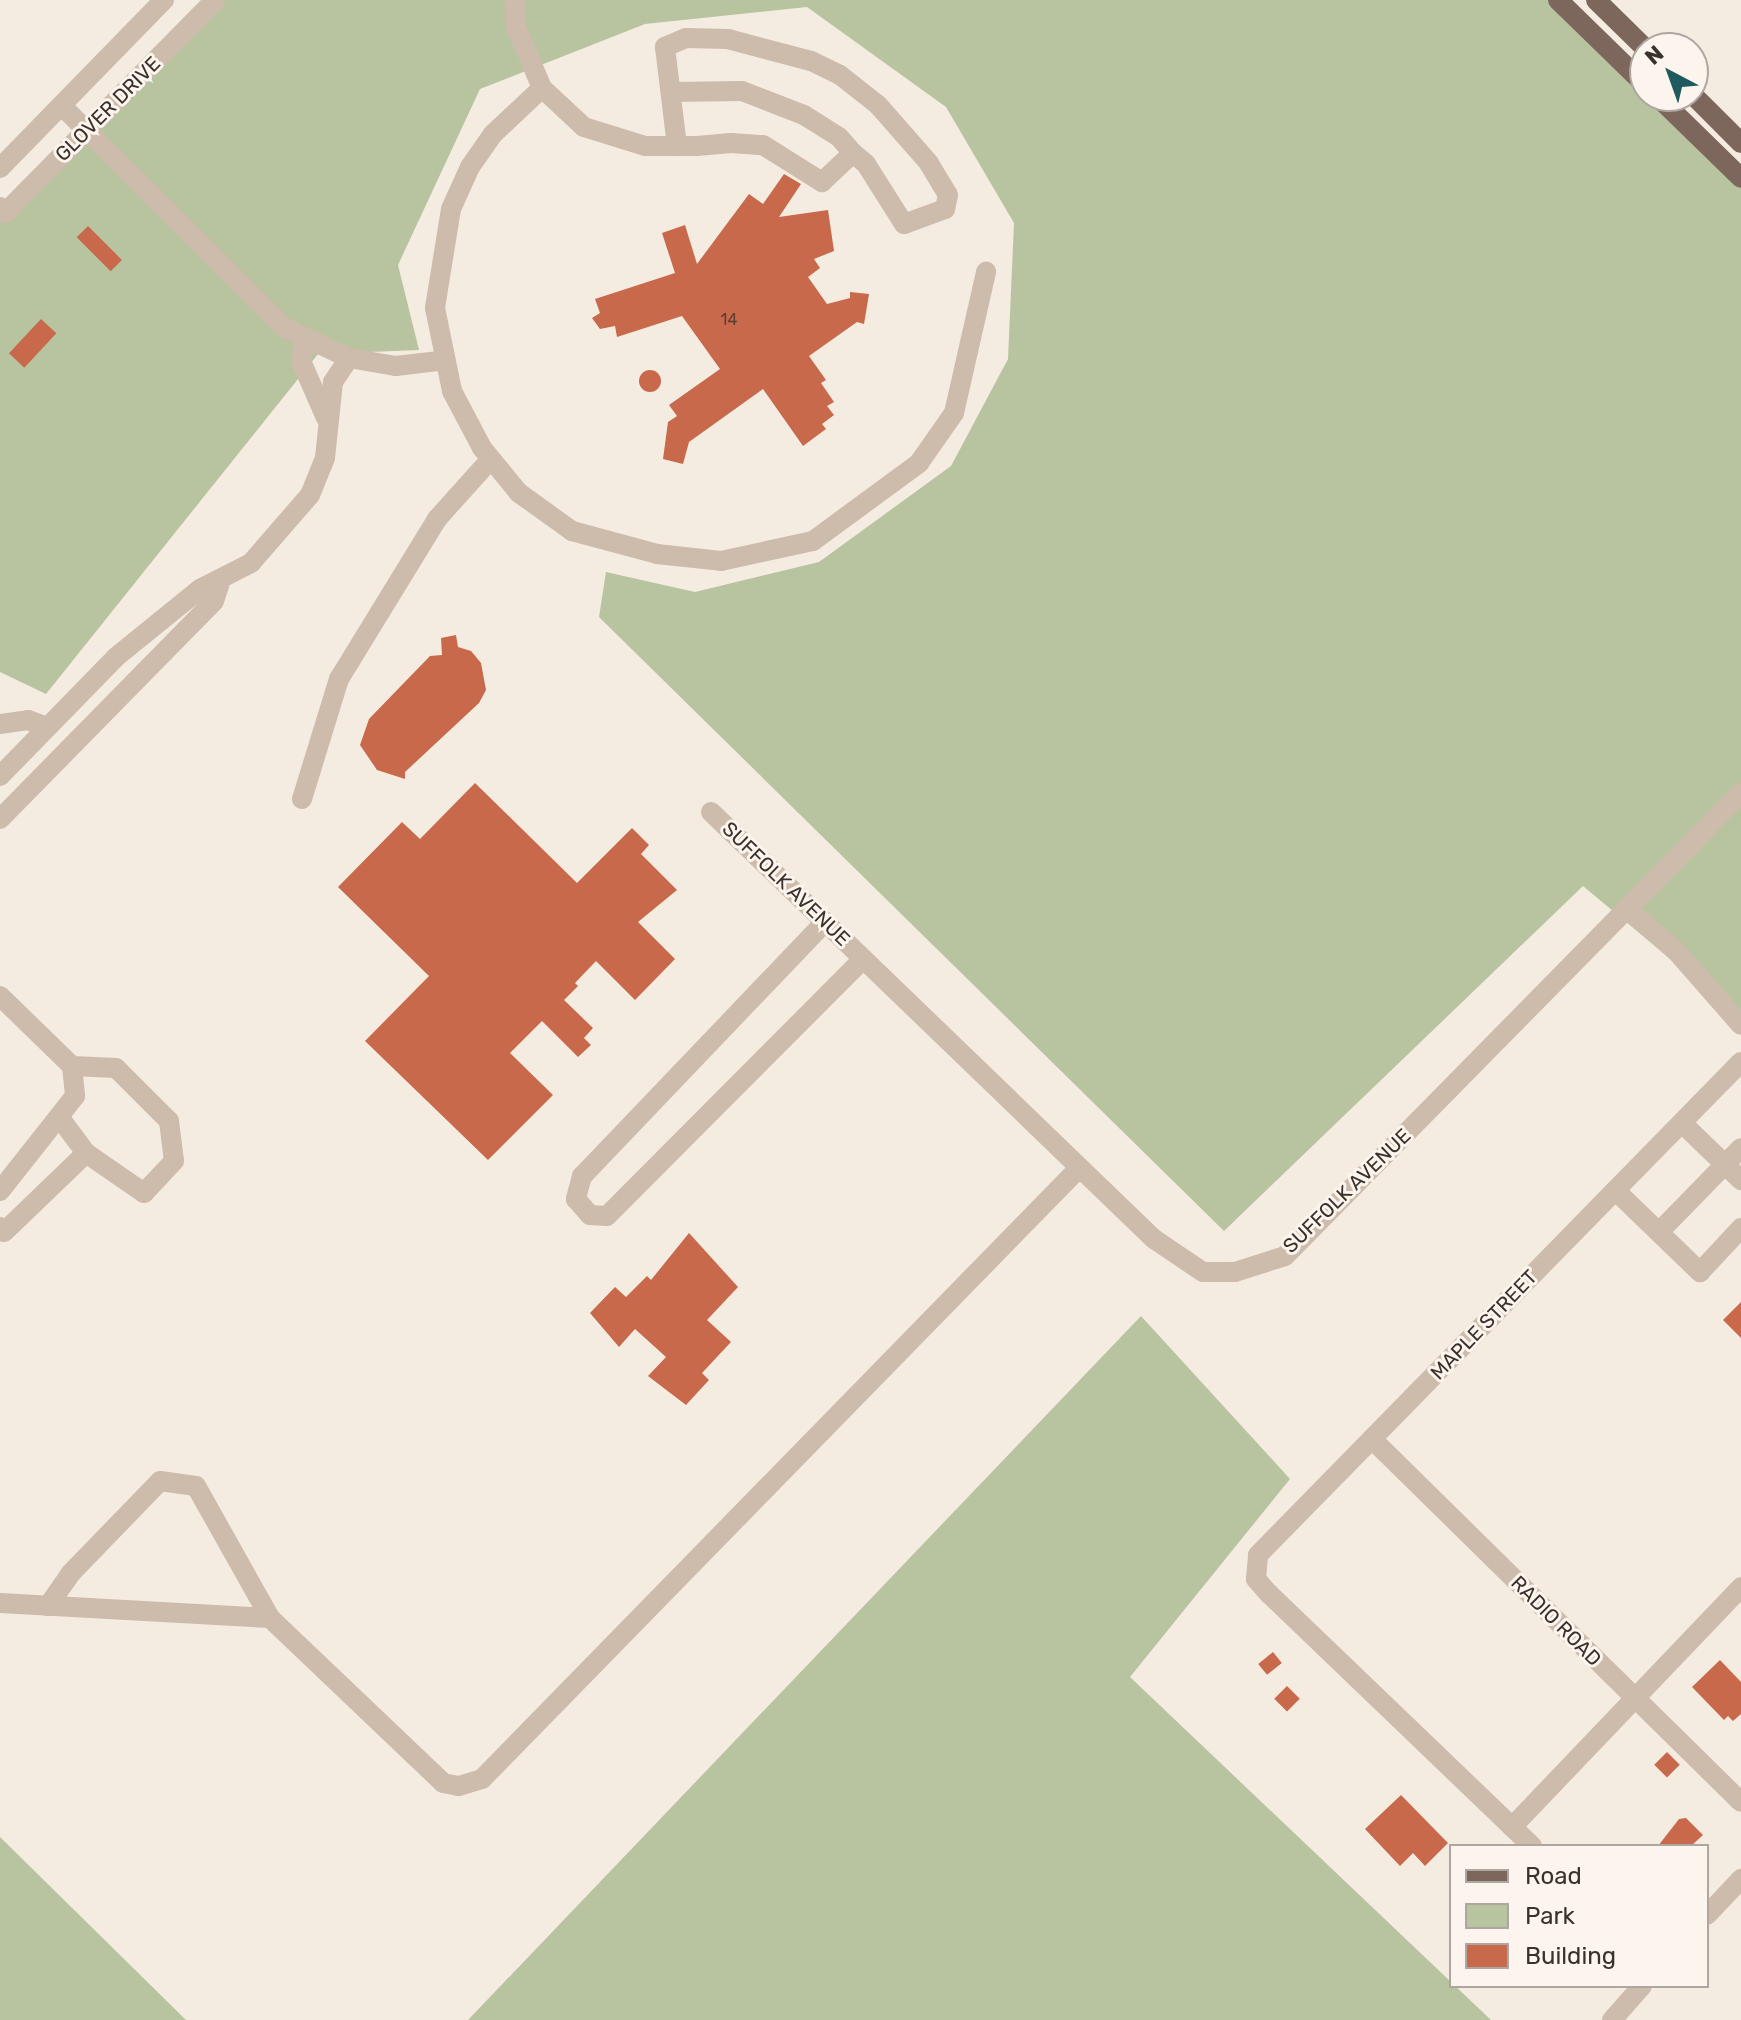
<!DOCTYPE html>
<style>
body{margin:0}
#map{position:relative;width:1741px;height:2020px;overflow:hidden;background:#f4ebe1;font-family:Rubik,sans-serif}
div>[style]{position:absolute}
.green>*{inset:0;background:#b8c4a0}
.building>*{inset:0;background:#c8694b;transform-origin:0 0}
.round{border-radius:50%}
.minor>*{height:20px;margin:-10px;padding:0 10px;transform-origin:10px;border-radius:10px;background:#cdbbac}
.major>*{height:20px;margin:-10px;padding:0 10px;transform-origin:10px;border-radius:10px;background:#7d675c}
span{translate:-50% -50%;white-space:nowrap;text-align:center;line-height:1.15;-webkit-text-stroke:6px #fbf5ee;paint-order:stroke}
.number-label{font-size:16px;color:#5e3e33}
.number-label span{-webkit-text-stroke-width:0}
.street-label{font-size:20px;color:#3b302b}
.legend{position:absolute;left:1449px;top:1844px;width:260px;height:144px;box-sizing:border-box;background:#fbf5ee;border:2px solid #aea6a0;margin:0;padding:10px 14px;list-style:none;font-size:24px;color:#3b302b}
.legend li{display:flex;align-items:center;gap:16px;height:40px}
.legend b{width:40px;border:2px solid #aea6a0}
.north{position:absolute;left:1629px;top:32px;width:80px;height:80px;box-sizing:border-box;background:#fbf5ee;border:2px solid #aea6a0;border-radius:50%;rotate:319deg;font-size:22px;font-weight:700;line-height:32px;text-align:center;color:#3b302b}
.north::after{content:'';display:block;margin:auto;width:28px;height:36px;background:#1f5a5e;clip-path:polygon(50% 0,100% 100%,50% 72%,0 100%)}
</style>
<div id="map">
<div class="green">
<i style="clip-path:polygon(215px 0,1558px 0,1645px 85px,1645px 96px,1657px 96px,1741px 178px,1741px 1018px,1583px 886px,1224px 1231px,599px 617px,606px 572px,695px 592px,819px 562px,951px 466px,1008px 359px,1014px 223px,946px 107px,807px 7px,645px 24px,480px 89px,398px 265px,419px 350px,318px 354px,46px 694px,0 672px,0 219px)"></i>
<i style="clip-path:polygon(1141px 1316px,1290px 1479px,1130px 1677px,1491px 2020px,468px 2020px)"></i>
<i style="clip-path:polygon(0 1837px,186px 2020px,0 2020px)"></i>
</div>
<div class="building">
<i style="clip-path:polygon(784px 174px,801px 184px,779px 217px,828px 210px,834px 251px,814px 259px,820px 268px,808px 277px,827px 304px,850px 298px,850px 292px,869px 294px,864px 324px,857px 322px,809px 356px,826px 380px,821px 383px,834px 402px,827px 406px,834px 415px,822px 424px,826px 429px,803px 446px,763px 389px,689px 442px,683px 464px,663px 459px,668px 422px,677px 416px,669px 405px,720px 369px,682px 316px,617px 337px,615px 326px,600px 329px,592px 318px,600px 313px,595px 299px,675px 273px,662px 233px,685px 225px,697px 264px,749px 194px,763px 204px)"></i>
<i style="left:88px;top:226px;width:48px;height:16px;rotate:45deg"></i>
<i style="left:41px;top:319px;width:21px;height:47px;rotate:43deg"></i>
<i class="round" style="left:639px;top:370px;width:22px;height:22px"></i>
<i style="clip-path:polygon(456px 635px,458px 647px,471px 651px,481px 663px,486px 690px,479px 703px,405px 772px,405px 779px,377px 770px,360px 745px,369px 719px,430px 656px,442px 655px,441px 638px)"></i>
<i style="clip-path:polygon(475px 783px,577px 883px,632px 828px,649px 845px,641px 854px,677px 890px,638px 922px,675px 959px,635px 1000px,596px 961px,575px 983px,578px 986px,564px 1000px,593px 1028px,584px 1038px,591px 1045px,578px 1057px,542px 1021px,510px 1053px,553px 1095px,488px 1160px,365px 1041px,429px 976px,338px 887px,402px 822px,420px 839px)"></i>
<i style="clip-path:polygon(689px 1233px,738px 1287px,707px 1320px,731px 1342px,702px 1373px,709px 1380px,686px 1405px,648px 1376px,666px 1357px,635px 1329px,619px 1347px,590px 1313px,615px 1287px,626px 1297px,647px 1276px,651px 1280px)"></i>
<i style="clip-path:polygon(1741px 1302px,1741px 1338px,1723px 1320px)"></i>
<i style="left:1273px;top:1652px;width:14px;height:19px;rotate:51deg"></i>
<i style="clip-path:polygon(1720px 1660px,1741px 1682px,1741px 1714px,1733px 1721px,1728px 1716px,1724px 1720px,1692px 1687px)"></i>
<i style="left:1287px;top:1686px;width:18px;height:18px;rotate:45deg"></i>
<i style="left:1667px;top:1752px;width:18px;height:18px;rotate:45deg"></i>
<i style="clip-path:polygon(1401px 1795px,1448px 1843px,1425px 1866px,1413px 1853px,1400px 1866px,1365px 1829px)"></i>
<i style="clip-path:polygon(1686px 1818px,1703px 1835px,1691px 1846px,1658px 1846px,1679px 1819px)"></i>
</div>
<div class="minor">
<i style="left:515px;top:0;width:27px;rotate:88deg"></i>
<i style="left:516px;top:27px;width:66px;rotate:66.9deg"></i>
<i style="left:542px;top:88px;width:57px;rotate:42.9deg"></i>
<i style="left:584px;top:127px;width:64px;rotate:17.3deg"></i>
<i style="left:645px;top:146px;width:52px"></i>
<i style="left:697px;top:146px;width:34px;rotate:-5deg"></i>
<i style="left:731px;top:143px;width:32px;rotate:4deg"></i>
<i style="left:763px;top:145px;width:70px;rotate:32.1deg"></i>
<i style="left:822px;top:182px;width:42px;rotate:-43.1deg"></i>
<i style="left:853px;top:153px;width:17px;rotate:40deg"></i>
<i style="left:866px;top:164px;width:71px;rotate:57.7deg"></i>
<i style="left:904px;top:224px;width:44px;rotate:-20.1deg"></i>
<i style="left:945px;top:209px;width:14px;rotate:-78deg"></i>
<i style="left:948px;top:195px;width:37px;rotate:-121deg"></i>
<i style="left:929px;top:163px;width:77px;rotate:-131.3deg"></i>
<i style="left:878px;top:105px;width:48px;rotate:-141.7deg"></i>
<i style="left:840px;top:75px;width:32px;rotate:-154deg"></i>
<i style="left:811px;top:61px;width:86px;rotate:-165.2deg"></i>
<i style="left:728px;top:39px;width:42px;rotate:-178.6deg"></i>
<i style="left:686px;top:38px;width:23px;rotate:157deg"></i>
<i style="left:665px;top:47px;width:100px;rotate:83.1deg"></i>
<i style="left:542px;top:88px;width:67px;rotate:136.8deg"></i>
<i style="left:493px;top:134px;width:40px;rotate:124.9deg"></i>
<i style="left:470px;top:167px;width:46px;rotate:114.3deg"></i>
<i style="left:451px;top:209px;width:100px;rotate:99.2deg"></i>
<i style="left:435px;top:308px;width:85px;rotate:78.4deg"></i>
<i style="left:452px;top:391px;width:64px;rotate:62.2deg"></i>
<i style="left:482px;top:448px;width:58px;rotate:50.6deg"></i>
<i style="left:519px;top:493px;width:65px;rotate:35.6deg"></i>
<i style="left:572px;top:531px;width:88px;rotate:15.1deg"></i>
<i style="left:657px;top:554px;width:64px;rotate:6.2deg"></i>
<i style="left:721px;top:561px;width:94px;rotate:-12.3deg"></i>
<i style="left:813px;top:541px;width:132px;rotate:-36.3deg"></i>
<i style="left:919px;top:463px;width:61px;rotate:-55deg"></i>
<i style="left:954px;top:413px;width:145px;rotate:-77.2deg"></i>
<i style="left:671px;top:92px;width:71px;rotate:-0.8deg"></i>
<i style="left:742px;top:91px;width:66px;rotate:21.2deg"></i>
<i style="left:804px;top:115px;width:41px;rotate:32.2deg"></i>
<i style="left:839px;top:137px;width:21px;rotate:49deg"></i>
<i style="left:62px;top:106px;width:315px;rotate:44.9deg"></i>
<i style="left:285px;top:328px;width:71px;rotate:25.1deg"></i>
<i style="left:349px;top:358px;width:48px;rotate:9.7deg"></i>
<i style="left:396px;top:366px;width:50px;rotate:-6.8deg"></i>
<i style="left:0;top:168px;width:235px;rotate:-45.7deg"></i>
<i style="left:0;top:207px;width:8px;rotate:50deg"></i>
<i style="left:5px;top:213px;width:299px;rotate:-45.4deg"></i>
<i style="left:305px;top:339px;width:22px;rotate:100deg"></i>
<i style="left:301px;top:361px;width:62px;rotate:66.3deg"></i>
<i style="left:0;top:724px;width:28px;rotate:-8deg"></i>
<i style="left:28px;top:720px;width:20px;rotate:20deg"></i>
<i style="left:0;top:776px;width:166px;rotate:-45.7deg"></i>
<i style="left:116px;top:657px;width:108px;rotate:-39deg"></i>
<i style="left:200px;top:589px;width:57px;rotate:-27deg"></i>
<i style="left:251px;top:563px;width:90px;rotate:-49.1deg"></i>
<i style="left:310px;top:495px;width:40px;rotate:-68deg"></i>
<i style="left:325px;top:458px;width:76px;rotate:-84deg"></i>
<i style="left:333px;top:382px;width:29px;rotate:-56deg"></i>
<i style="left:302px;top:799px;width:126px;rotate:-72.9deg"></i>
<i style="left:339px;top:679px;width:188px;rotate:-58.5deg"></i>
<i style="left:437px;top:519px;width:79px;rotate:-48.1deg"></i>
<i style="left:711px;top:812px;width:615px;rotate:43.95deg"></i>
<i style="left:1154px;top:1239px;width:59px;rotate:34deg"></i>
<i style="left:1203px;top:1272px;width:32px"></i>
<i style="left:1235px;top:1272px;width:52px;rotate:-17.7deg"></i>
<i style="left:1285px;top:1256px;width:650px;rotate:-45.44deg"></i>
<i style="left:0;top:819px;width:305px;rotate:-45.5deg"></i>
<i style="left:214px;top:601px;width:19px;rotate:-72deg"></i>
<i style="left:1628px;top:909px;width:64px;rotate:41.2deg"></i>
<i style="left:1676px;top:951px;width:98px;rotate:48.7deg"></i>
<i style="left:825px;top:922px;width:352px;rotate:133.7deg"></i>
<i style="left:582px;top:1176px;width:24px;rotate:105deg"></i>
<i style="left:576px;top:1199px;width:21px;rotate:49deg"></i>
<i style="left:590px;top:1215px;width:17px;rotate:3deg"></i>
<i style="left:607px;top:1216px;width:363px;rotate:-45.1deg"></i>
<i style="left:0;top:996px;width:100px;rotate:44.2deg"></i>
<i style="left:72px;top:1066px;width:30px;rotate:84deg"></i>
<i style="left:75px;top:1096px;width:121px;rotate:128.3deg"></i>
<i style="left:72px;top:1066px;width:44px;rotate:2.6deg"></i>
<i style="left:116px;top:1068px;width:75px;rotate:45deg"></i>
<i style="left:169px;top:1121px;width:40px;rotate:82.9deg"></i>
<i style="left:174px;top:1161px;width:44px;rotate:133.2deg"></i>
<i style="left:144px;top:1193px;width:70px;rotate:-145.4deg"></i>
<i style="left:1683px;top:1124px;width:81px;rotate:44deg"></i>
<i style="left:1616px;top:1191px;width:117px;rotate:44deg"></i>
<i style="left:1700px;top:1272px;width:60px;rotate:-47deg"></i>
<i style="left:0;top:1227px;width:6px;rotate:51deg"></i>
<i style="left:4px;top:1232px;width:114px;rotate:-43.9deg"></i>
<i style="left:86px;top:1153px;width:44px;rotate:-126.6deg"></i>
<i style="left:1659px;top:1232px;width:117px;rotate:-45.7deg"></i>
<i style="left:1373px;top:1440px;width:516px;rotate:44.53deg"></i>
<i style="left:0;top:1603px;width:270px;rotate:3.2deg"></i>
<i style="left:270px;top:1618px;width:239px;rotate:43.6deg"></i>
<i style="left:443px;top:1783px;width:16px;rotate:11deg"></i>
<i style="left:459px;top:1786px;width:24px;rotate:-17deg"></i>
<i style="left:482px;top:1779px;width:854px;rotate:-45.66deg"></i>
<i style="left:48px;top:1606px;width:39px;rotate:-55deg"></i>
<i style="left:70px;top:1574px;width:129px;rotate:-45.9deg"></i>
<i style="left:160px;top:1481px;width:36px;rotate:8deg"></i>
<i style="left:196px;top:1486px;width:151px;rotate:60.7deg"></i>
<i style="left:1512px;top:1827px;width:332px;rotate:-46.3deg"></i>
<i style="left:1532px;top:1846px;width:364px;rotate:-136.2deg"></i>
<i style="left:1269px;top:1594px;width:20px;rotate:-131deg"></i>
<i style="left:1256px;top:1579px;width:24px;rotate:-85deg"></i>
<i style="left:1258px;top:1555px;width:690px;rotate:-45.59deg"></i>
<i style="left:1707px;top:1915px;width:50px;rotate:-46.6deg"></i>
<i style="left:1612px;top:2020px;width:45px;rotate:-48.6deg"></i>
</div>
<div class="major">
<i style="left:1558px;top:0;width:122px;rotate:44.3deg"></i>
<i style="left:1596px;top:0;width:69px;rotate:44.4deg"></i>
<i style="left:1693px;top:95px;width:68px;rotate:45deg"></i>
<i style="left:1657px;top:96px;width:117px;rotate:44.3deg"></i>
</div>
<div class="number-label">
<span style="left:729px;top:320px">14</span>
</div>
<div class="street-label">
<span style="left:108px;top:109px;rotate:-45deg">GLOVER DRIVE</span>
<span style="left:786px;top:884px;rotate:44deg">SUFFOLK AVENUE</span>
<span style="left:1347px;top:1191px;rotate:-44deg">SUFFOLK AVENUE</span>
<span style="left:1484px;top:1325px;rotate:-46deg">MAPLE STREET</span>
<span style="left:1556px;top:1621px;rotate:45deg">RADIO ROAD</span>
</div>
<ul class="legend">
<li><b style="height:10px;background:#7d675c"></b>Road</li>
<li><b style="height:22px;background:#b8c4a0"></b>Park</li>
<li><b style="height:22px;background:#c8694b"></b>Building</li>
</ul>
<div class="north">N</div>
</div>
